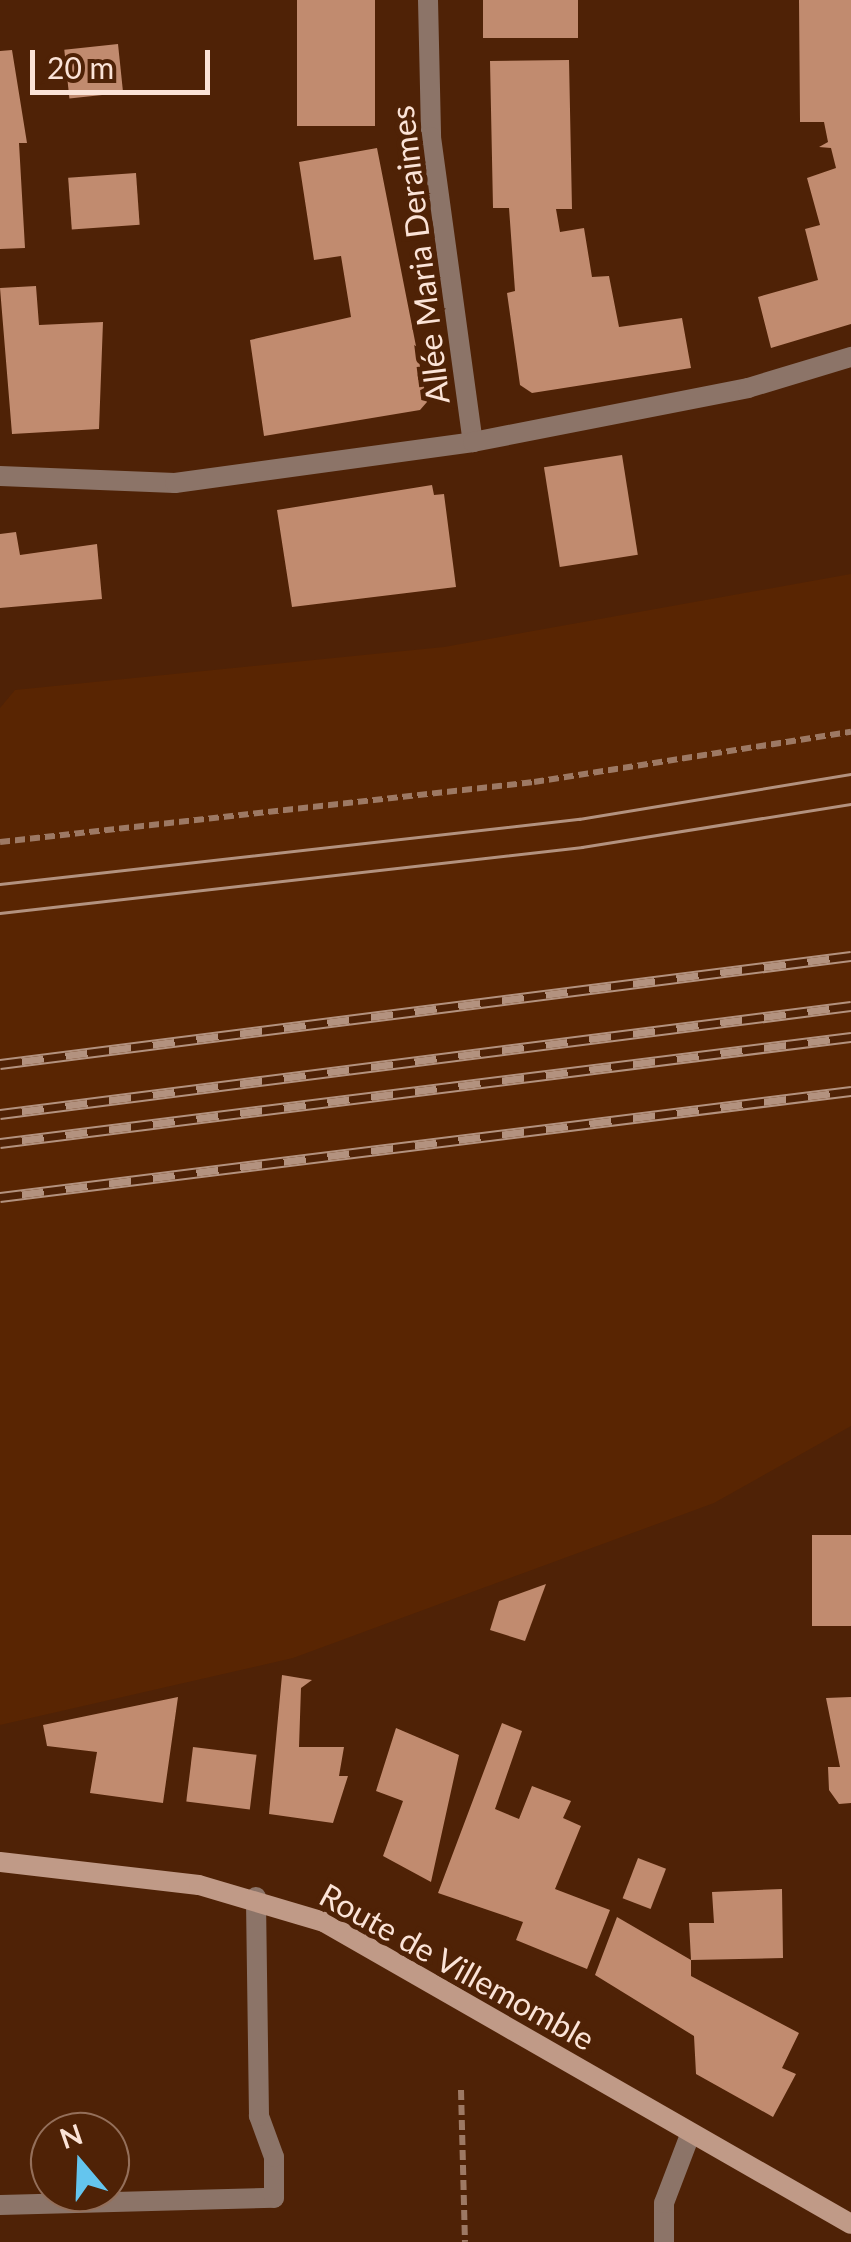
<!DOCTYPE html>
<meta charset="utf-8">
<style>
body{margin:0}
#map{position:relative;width:851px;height:2242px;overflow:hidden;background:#4f2206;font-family:Lato,sans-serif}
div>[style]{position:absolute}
.built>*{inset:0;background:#592502}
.building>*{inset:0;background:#c18b6f;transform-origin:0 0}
.path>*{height:6px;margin-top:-3px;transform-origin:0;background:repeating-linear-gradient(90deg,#9d7964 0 10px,transparent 0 15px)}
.lane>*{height:20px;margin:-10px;padding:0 10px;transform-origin:10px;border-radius:10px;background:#8c7468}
.street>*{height:20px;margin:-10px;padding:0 10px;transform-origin:10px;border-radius:10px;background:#8c7468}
.secondary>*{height:20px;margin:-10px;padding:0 10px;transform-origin:10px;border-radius:10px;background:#c09a87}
.tram>*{height:2.5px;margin:-1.25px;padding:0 1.25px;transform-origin:1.25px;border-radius:1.25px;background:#b3927f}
.rail>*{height:11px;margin-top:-5.5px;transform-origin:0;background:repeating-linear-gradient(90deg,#4f2206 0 22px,#b3927f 0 44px);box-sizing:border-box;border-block:2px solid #b3927f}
span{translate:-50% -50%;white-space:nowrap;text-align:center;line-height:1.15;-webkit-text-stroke:10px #4f2206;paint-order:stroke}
.street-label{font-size:32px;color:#fbe3d7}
.north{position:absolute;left:30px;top:2112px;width:100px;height:100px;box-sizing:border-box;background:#4f2206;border:2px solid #946f5a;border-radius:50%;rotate:341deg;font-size:28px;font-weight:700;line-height:40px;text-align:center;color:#fbe3d7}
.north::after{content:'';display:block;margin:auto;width:35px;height:45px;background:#64c5ee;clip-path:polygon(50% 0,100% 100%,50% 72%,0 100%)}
.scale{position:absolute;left:30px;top:50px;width:180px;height:45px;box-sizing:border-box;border:5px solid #fbe3d7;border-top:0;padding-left:12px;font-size:30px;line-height:35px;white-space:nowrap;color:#fbe3d7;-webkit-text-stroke:8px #4f2206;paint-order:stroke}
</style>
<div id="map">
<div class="built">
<i style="clip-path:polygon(851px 574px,851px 1426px,714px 1503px,293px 1658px,0 1725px,0 708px,15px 690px,444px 647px)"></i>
</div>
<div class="building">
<i style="left:297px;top:0;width:78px;height:126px"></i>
<i style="left:483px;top:0;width:95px;height:38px"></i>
<i style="clip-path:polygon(799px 0,851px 0,851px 324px,771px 348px,758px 297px,818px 280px,805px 229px,820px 225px,807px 178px,836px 168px,831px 148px,819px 147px,828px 142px,824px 122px,800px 122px)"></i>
<i style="left:118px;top:44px;width:49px;height:54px;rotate:84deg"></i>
<i style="clip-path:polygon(12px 50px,27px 143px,19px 143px,25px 248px,0 249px,0 51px)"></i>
<i style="clip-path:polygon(569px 60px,572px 209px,556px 209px,560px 232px,584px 228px,592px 277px,609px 276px,619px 327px,682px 318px,691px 368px,532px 393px,520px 385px,507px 293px,515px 291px,509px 208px,493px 208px,490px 61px)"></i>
<i style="clip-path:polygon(377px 148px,427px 402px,420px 410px,264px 436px,250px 340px,351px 317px,341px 256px,314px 260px,299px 162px)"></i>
<i style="left:136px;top:173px;width:52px;height:68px;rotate:86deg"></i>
<i style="clip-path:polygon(36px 286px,39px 325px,103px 322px,99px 429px,12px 434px,0 288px)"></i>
<i style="left:622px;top:455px;width:101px;height:79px;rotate:81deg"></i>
<i style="clip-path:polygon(432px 485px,434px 495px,444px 494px,456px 587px,292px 607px,277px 510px)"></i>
<i style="clip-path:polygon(16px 532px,20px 555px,97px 544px,102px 599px,0 608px,0 534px)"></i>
<i style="left:851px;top:1535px;width:91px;height:39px;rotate:90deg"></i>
<i style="clip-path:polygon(546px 1584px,525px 1641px,490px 1630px,499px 1601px)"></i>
<i style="clip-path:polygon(282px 1675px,312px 1680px,301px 1688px,299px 1747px,344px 1747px,339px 1776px,348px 1776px,333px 1823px,269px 1814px)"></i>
<i style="clip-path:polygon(178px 1697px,163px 1803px,90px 1793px,97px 1752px,47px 1746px,43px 1725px)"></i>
<i style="clip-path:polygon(851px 1697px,851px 1803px,839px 1804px,829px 1790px,828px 1767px,840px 1767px,826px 1698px)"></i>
<i style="clip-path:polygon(502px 1723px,522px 1731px,495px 1809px,519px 1819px,532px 1786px,571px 1801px,563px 1818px,581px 1826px,555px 1889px,610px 1910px,587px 1969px,516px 1940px,523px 1922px,438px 1893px)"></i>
<i style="clip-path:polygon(396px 1728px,459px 1755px,431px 1882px,383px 1856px,403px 1801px,376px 1791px)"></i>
<i style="left:193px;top:1747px;width:64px;height:55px;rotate:7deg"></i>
<i style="left:638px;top:1858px;width:30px;height:43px;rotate:21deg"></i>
<i style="clip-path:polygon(782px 1889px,783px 1958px,691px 1960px,691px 1976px,799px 2033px,782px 2068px,796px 2074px,773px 2117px,696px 2074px,694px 2036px,595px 1975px,617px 1917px,691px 1960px,689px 1923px,714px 1923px,712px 1892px)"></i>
</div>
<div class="path">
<i style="left:0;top:842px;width:537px;rotate:-6.41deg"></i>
<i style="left:534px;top:782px;width:321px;rotate:-9deg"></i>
<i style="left:461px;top:2090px;width:152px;rotate:88.5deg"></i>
</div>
<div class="lane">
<i style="left:0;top:2205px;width:274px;rotate:-1.5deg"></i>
<i style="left:274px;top:2198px;width:41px;rotate:-90deg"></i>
<i style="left:274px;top:2157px;width:44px;rotate:-110.1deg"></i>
<i style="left:259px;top:2116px;width:219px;rotate:-90.8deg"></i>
<i style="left:664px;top:2242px;width:39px;rotate:-90deg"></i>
<i style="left:664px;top:2203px;width:73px;rotate:-69.1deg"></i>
</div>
<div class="street">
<i style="left:428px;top:0;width:137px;rotate:88.7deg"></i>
<i style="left:431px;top:137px;width:308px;rotate:82.2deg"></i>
<i style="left:0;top:476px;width:175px;rotate:2.3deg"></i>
<i style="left:175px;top:483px;width:301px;rotate:-7.8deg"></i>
<i style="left:473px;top:442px;width:280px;rotate:-11.1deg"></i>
<i style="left:748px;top:388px;width:108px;rotate:-16.8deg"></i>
</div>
<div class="secondary">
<i style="left:0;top:1862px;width:200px;rotate:6.6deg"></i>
<i style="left:199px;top:1885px;width:130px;rotate:16.5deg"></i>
<i style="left:324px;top:1922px;width:607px;rotate:29.82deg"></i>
</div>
<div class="tram">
<i style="left:0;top:884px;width:583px;rotate:-6.41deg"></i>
<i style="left:579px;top:819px;width:276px;rotate:-9.4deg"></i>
<i style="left:0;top:913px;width:586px;rotate:-6.47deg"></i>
<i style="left:582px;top:847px;width:272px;rotate:-9.1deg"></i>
</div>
<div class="rail">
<i style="left:0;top:1064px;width:858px;rotate:-7.23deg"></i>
<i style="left:0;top:1114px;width:858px;rotate:-7.23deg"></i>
<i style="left:0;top:1143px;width:858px;rotate:-7.1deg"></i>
<i style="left:0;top:1197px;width:858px;rotate:-7.1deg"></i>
</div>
<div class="street-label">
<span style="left:420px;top:255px;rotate:-97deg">Allée Maria Deraimes</span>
<span style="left:457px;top:1967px;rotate:29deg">Route de Villemomble</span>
</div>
<div class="north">N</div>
<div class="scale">20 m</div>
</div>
